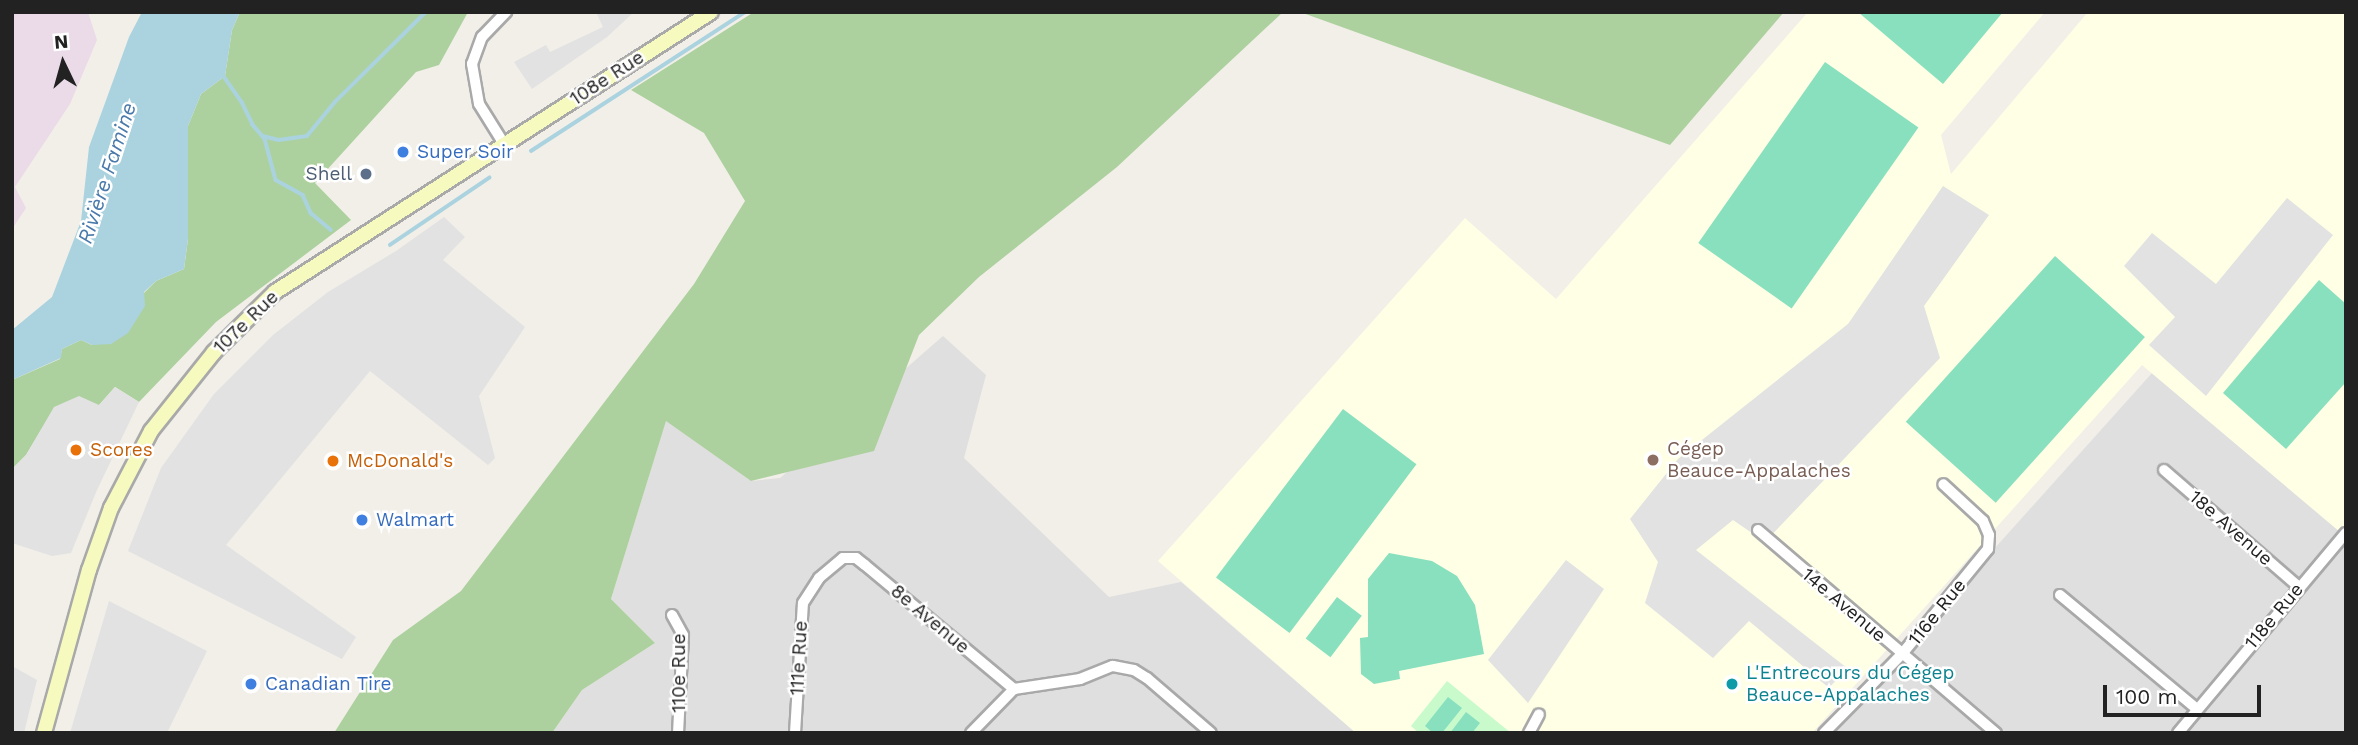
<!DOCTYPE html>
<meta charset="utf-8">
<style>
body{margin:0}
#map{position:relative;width:2358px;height:745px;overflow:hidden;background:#f2efe9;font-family:"Work Sans",sans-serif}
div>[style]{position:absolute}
.residential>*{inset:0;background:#e0dfdf}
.industrial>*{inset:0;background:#ebdbe8}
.education>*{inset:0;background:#ffffe5}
.forest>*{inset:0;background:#add19e}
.park>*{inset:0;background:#c8facc}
.pitch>*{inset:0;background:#88e0be;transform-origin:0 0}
.parking>*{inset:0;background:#e2e2e2}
.water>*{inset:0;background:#aad3df}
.stream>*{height:3.5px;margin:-1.75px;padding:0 1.75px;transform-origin:1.75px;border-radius:1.75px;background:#aad3df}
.roads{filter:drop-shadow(2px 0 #a9a9a9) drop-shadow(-2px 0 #a9a9a9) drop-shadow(0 2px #a9a9a9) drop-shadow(0 -2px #a9a9a9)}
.minor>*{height:10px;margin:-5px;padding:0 5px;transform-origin:5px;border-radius:5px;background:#fff}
.secondary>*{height:14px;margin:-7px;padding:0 7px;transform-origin:7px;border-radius:7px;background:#f7fabf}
.dots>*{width:19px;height:19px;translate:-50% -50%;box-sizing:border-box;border:4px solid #fff;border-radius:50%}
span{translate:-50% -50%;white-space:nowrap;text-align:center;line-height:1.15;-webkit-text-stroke:5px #fff;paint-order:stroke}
.street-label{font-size:19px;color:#222}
.shop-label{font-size:19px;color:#366cbe}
.left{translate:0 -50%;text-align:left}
.service-label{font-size:19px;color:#4e5e75}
.right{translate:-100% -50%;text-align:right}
.education-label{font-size:19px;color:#785e54}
.food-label{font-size:19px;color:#c56008}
.culture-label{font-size:19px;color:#0d838f}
.water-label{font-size:21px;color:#4a7aab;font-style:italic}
.frame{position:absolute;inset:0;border:14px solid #222;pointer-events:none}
.north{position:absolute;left:28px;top:28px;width:70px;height:70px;-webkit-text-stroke:5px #fff;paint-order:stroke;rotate:355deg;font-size:19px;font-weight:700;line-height:28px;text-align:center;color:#222}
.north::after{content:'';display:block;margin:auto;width:24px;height:32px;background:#222;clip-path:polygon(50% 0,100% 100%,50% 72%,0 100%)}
.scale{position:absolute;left:2103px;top:685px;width:158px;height:32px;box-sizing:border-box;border:4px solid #222;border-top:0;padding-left:9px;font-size:21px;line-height:24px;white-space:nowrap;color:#222;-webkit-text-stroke:5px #fff;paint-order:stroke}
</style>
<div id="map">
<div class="residential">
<i style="clip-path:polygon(943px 336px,986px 375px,964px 458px,1109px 597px,1181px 582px,1356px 733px,552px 733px,582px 690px,655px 643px,611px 599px,666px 420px,751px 481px,780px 478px)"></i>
<i style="clip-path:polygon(2152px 373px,2346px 537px,2346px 733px,1835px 733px,1889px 666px)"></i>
</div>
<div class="industrial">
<i style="clip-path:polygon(12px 12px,88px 12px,97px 40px,70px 104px,15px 187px,26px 208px,12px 229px)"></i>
</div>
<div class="education">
<i style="clip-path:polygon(1808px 12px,2045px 12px,1941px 135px,1951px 174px,2088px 12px,2346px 12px,2346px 537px,2142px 365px,1812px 733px,1356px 733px,1158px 561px,1465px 218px,1556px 299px)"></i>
</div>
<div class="forest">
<i style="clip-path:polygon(240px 12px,468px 12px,439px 65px,416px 72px,315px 183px,351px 220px,216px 322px,139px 402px,115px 387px,99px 405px,55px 407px,26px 455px,12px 469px,12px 380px,60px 359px,62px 349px,81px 340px,92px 345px,156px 281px,184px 269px,188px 239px,188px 126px,201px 94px,225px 76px,232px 30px)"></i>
<i style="clip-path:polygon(754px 12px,1283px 12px,1117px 167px,979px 277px,919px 335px,874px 451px,751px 481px,666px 421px,611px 599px,655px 643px,582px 690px,552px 733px,334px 733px,393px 640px,461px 591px,694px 284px,745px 201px,704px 133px,631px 90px)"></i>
<i style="clip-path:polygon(1300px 12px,1784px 12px,1670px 145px)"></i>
</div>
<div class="park">
<i style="clip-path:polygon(1447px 681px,1511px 733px,1419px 733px,1411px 726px)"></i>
</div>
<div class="pitch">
<i style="clip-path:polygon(1858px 12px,2003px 12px,1943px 84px)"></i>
<i style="left:1825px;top:62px;width:114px;height:221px;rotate:35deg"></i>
<i style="left:2055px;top:256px;width:121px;height:223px;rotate:42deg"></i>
<i style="clip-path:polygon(2319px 280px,2346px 304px,2346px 382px,2286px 449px,2223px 393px)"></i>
<i style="left:1343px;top:409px;width:92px;height:211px;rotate:37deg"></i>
<i style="clip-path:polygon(1389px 553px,1432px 561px,1457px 576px,1475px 605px,1484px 654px,1399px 671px,1400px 679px,1374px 684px,1361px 674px,1360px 638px,1368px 637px,1368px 579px)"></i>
<i style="left:1337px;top:597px;width:31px;height:52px;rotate:37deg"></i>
<i style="clip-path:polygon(1448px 697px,1462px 708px,1442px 733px,1433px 733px,1425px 726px)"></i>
<i style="clip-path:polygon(1466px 712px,1480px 723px,1472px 733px,1450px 733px)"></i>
</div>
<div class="parking">
<i style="clip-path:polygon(596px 12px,634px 12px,607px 37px,532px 89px,514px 62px,546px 45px,550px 52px,603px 27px)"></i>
<i style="clip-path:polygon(1943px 186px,1989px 215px,1924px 306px,1940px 358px,1765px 542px,1733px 520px,1696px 550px,1847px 668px,1829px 688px,1749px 621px,1713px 658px,1645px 603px,1658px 562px,1630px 519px,1678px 459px,1848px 324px)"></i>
<i style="clip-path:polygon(2287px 198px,2333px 235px,2206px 396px,2149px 345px,2175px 317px,2124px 266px,2152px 233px,2216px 284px)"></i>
<i style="clip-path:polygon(444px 217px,465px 237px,443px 260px,525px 327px,479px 396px,495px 458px,488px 465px,370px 371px,226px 545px,356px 637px,342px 659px,128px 551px,161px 468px,214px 394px,273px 335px,328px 292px,396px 251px)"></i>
<i style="clip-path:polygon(115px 387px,139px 402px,97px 490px,71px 553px,52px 556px,12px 543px,12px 469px,26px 455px,54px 407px,79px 396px,99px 405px)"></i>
<i style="clip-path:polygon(1566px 560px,1604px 589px,1528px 703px,1488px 660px)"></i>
<i style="clip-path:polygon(109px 601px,207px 651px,167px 733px,70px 733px)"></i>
<i style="clip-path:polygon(12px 666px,37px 680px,24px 733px,12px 733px)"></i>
</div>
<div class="water">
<i style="clip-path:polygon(142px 12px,240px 12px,232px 30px,225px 76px,201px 94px,188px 126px,188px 239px,184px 269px,156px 281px,144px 292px,145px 306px,128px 333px,111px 344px,92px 345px,81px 340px,62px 349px,61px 358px,12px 380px,12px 330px,52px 297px,81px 221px,89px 147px,129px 37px)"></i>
</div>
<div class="stream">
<i style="left:223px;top:75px;width:33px;rotate:55deg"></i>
<i style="left:242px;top:102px;width:25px;rotate:64deg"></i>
<i style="left:253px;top:125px;width:18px;rotate:49deg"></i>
<i style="left:265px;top:139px;width:42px;rotate:75deg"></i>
<i style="left:276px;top:180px;width:31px;rotate:29deg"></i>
<i style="left:303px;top:195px;width:20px;rotate:66deg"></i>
<i style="left:311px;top:213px;width:26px;rotate:40deg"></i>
<i style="left:263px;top:136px;width:16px;rotate:14deg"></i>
<i style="left:279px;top:140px;width:28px;rotate:-8deg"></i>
<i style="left:307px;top:136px;width:44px;rotate:-50.5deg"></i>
<i style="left:335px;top:102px;width:128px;rotate:-44.7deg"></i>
<i style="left:531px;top:151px;width:255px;rotate:-33deg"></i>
<i style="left:390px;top:245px;width:120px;rotate:-34.1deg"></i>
</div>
<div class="roads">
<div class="minor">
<i style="left:504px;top:144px;width:47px;rotate:-122deg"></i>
<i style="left:479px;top:104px;width:41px;rotate:-99.9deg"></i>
<i style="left:472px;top:64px;width:29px;rotate:-70deg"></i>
<i style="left:482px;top:37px;width:35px;rotate:-46deg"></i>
<i style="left:2164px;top:470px;width:177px;rotate:40.9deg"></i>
<i style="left:1758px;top:530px;width:313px;rotate:40.5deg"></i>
<i style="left:2060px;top:595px;width:178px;rotate:39.8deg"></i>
<i style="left:672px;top:615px;width:23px;rotate:61deg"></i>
<i style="left:683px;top:635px;width:98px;rotate:92.9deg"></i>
<i style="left:795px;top:733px;width:130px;rotate:-86.5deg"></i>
<i style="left:803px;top:603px;width:30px;rotate:-57deg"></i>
<i style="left:819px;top:578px;width:31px;rotate:-40deg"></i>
<i style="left:843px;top:558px;width:13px"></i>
<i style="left:856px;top:558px;width:11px;rotate:38deg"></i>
<i style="left:865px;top:565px;width:194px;rotate:39.8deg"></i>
<i style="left:971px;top:733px;width:62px;rotate:-45.7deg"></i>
<i style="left:1014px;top:689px;width:67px;rotate:-8.6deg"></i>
<i style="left:1080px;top:679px;width:35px;rotate:-22deg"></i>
<i style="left:1113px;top:666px;width:21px;rotate:11deg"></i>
<i style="left:1134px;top:670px;width:15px;rotate:32deg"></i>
<i style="left:1147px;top:678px;width:84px;rotate:40.7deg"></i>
<i style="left:1529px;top:733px;width:21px;rotate:-62deg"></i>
<i style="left:1824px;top:733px;width:111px;rotate:-45.4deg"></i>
<i style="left:1902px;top:654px;width:136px;rotate:-50.7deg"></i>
<i style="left:1988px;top:549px;width:14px;rotate:-86deg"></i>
<i style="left:1989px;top:535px;width:15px;rotate:-113deg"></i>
<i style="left:1983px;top:521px;width:54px;rotate:-137.2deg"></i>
<i style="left:2178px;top:733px;width:261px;rotate:-50deg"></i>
</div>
<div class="secondary">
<i style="left:44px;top:733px;width:169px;rotate:-74.6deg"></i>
<i style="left:89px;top:570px;width:66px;rotate:-70.5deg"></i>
<i style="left:111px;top:508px;width:87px;rotate:-62.5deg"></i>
<i style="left:151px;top:431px;width:101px;rotate:-51.4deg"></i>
<i style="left:214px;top:352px;width:86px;rotate:-44.5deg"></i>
<i style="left:275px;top:292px;width:518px;rotate:-32.71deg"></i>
</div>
</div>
<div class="dots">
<i style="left:403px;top:152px;background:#3f7fe0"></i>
<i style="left:366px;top:174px;background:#5c6f8a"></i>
<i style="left:76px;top:450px;background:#e8710a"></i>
<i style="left:1653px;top:460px;background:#8d6e63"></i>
<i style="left:333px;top:461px;background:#e8710a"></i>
<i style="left:362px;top:520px;background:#3f7fe0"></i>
<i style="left:251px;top:684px;background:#3f7fe0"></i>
<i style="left:1732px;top:684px;background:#0f9aa8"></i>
</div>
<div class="street-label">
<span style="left:607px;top:78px;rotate:-33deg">108e Rue</span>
<span style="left:246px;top:322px;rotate:-44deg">107e Rue</span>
<span style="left:2231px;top:528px;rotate:41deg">18e Avenue</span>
<span style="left:1844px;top:605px;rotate:40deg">14e Avenue</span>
<span style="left:1937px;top:612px;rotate:-51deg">116e Rue</span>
<span style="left:2274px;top:616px;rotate:-50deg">118e Rue</span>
<span style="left:930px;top:619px;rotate:40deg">8e Avenue</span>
<span style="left:799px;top:658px;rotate:-87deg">111e Rue</span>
<span style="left:679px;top:673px;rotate:-90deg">110e Rue</span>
</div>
<div class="shop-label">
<span class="left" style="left:417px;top:152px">Super Soir</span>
<span class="left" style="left:376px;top:520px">Walmart</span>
<span class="left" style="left:265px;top:684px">Canadian Tire</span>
</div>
<div class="service-label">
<span class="right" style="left:352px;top:174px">Shell</span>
</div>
<div class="education-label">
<span class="left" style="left:1667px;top:460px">Cégep<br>Beauce-Appalaches</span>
</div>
<div class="food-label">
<span class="left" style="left:90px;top:450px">Scores</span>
<span class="left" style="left:347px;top:461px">McDonald's</span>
</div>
<div class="culture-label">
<span class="left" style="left:1746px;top:684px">L'Entrecours du Cégep<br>Beauce-Appalaches</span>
</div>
<div class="water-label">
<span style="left:107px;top:173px;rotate:-72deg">Rivière Famine</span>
</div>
<div class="frame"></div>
<div class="north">N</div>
<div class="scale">100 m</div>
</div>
